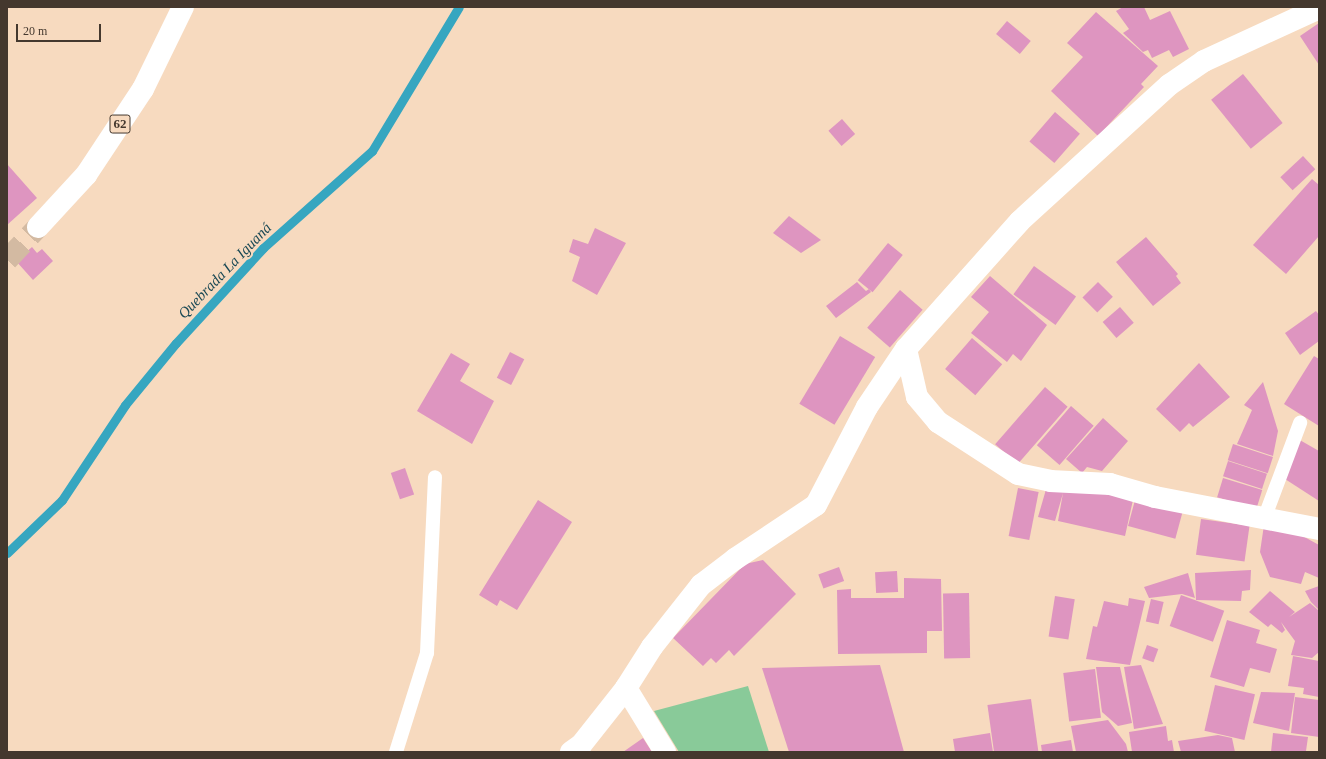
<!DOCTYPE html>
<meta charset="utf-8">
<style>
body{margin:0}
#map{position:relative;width:1326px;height:759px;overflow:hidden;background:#f7dabf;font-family:Georgia,serif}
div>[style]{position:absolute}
.green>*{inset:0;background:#89ca99}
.stream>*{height:9px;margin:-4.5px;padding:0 4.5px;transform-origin:4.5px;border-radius:4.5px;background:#36a6c0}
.building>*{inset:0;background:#de95c0;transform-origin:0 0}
.highway-tunnel>*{height:22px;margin-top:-11px;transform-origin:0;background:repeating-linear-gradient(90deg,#d3baa2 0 22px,transparent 0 33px)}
.lane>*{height:14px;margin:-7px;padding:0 7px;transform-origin:7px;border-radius:7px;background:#fff}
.street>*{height:22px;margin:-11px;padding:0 11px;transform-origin:11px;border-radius:11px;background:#fff}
.secondary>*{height:22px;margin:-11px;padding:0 11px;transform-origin:11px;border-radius:11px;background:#fff}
.highway>*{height:22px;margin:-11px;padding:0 11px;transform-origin:11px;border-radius:11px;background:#fff}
span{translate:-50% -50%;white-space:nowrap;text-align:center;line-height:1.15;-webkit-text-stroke:4px #f7dabf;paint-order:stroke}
.shield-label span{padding:1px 3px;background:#f7dabf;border:1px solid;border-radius:3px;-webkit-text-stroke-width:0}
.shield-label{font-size:13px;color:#44382e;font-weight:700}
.water-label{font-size:15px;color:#194854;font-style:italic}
.frame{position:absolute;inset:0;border:8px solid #44382e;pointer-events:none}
.scale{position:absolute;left:16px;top:24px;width:85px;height:18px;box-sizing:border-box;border:2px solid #44382e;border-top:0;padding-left:5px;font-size:12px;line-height:14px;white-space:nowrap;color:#44382e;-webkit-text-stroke:3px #f7dabf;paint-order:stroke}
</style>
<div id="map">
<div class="green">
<i style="clip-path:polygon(748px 686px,769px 752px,679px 752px,654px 711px)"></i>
</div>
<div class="stream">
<i style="left:7px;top:553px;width:76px;rotate:-43.9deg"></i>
<i style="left:62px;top:500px;width:114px;rotate:-56.4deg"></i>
<i style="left:125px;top:405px;width:80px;rotate:-50.6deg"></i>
<i style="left:176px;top:343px;width:129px;rotate:-47.5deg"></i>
<i style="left:263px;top:248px;width:146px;rotate:-41.7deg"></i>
<i style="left:372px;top:151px;width:168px;rotate:-58.9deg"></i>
</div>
<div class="building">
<i style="clip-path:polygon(1123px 7px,1144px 7px,1150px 20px,1170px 11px,1189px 49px,1173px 57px,1169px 50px,1152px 58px,1148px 50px,1143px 52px,1123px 33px,1129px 29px,1116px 11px)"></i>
<i style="clip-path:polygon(1096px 12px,1158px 66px,1141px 84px,1144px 87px,1098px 136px,1051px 91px,1083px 57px,1067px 43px)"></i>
<i style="left:1007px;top:21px;width:31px;height:17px;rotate:40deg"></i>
<i style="clip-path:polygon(1319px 23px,1319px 65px,1300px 36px)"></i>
<i style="left:1243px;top:74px;width:63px;height:41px;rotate:51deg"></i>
<i style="left:1055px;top:112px;width:33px;height:39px;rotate:41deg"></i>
<i style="left:842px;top:119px;width:20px;height:18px;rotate:49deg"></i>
<i style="left:1303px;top:156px;width:18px;height:31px;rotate:47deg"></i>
<i style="clip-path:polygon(7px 164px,37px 198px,7px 225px)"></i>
<i style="clip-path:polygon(1312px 179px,1319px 185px,1319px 236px,1286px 274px,1253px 245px)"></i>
<i style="clip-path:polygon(789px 216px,821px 240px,801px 253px,773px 233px)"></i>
<i style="clip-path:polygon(595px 228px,626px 243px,597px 295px,572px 281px,580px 257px,569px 252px,573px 239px,588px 244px)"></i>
<i style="clip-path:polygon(1146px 237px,1178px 274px,1176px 276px,1181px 283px,1153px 306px,1116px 262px)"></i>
<i style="left:888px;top:243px;width:19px;height:48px;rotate:39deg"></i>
<i style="clip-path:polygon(32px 247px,37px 253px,42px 249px,53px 261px,33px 280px,16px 261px)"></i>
<i style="left:1034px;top:266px;width:52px;height:35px;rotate:36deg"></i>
<i style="clip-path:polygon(990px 276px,1047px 325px,1021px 361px,1013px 354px,1007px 362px,971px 333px,989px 312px,971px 297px)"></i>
<i style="clip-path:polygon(857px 282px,866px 291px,869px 289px,871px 292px,836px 318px,826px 306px)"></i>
<i style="left:1098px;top:282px;width:21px;height:22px;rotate:45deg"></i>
<i style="left:900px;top:290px;width:30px;height:50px;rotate:41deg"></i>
<i style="left:1120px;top:307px;width:21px;height:23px;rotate:49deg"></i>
<i style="clip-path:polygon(1316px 311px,1319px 315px,1319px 341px,1300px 355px,1285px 333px)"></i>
<i style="left:840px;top:336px;width:41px;height:79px;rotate:31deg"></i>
<i style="left:972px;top:338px;width:40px;height:41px;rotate:41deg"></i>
<i style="left:510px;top:352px;width:16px;height:29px;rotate:27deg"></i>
<i style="clip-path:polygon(451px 353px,470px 364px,460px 381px,494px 401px,472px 444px,417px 411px)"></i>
<i style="clip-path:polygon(1314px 356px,1319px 359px,1319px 426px,1284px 404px)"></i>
<i style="clip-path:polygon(1199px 363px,1230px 397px,1193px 427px,1189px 423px,1180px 432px,1156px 409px)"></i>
<i style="clip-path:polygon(1263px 382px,1278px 431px,1273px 456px,1237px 444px,1252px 410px,1244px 405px)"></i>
<i style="left:1045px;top:387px;width:30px;height:76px;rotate:41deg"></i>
<i style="left:1071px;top:406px;width:30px;height:52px;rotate:41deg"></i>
<i style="clip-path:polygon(1103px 418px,1128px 441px,1102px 471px,1087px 467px,1082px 473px,1066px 459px)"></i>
<i style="clip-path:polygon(1298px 439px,1319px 451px,1319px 501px,1285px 479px)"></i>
<i style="left:1233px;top:444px;width:42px;height:17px;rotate:18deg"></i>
<i style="left:1228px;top:461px;width:41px;height:16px;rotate:18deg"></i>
<i style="left:405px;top:468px;width:28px;height:15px;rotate:71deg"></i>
<i style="left:1223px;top:478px;width:41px;height:20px;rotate:17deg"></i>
<i style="clip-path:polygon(1066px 485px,1133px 500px,1125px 536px,1058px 521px,1063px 493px,1055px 521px,1038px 517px,1047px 486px)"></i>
<i style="left:1018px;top:488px;width:21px;height:49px;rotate:11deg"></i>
<i style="clip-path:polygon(538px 500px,572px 522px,517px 610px,500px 600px,497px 606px,479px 595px)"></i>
<i style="left:1135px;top:500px;width:49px;height:27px;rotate:15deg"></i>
<i style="left:1201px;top:519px;width:49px;height:36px;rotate:8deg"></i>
<i style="clip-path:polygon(1264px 525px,1299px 534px,1319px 545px,1319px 578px,1305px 572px,1301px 584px,1270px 577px,1260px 552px)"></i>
<i style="clip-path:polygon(763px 560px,796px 594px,734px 656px,729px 650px,716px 663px,711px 658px,703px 666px,673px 638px,745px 564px)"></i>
<i style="left:839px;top:567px;width:15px;height:22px;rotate:70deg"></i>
<i style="clip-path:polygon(1251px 570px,1250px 590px,1242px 591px,1241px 601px,1196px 600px,1195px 573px)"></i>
<i style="left:897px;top:571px;width:21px;height:22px;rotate:87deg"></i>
<i style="clip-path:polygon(1188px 573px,1195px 598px,1182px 594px,1149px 598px,1144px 587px)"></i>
<i style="clip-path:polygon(904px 578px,941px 579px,942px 631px,927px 631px,927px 653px,838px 654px,837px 590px,851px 589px,851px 598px,904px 598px)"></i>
<i style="clip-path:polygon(1319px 586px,1319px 610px,1311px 602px,1305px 591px)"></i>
<i style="clip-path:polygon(1270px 591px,1295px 612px,1289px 617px,1310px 603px,1319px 611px,1319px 652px,1312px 658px,1291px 655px,1295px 641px,1281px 622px,1285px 630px,1282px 633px,1271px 624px,1268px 627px,1249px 612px)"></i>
<i style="left:969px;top:593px;width:65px;height:26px;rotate:89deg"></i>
<i style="left:1181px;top:595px;width:46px;height:33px;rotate:20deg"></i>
<i style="left:1055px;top:596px;width:20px;height:41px;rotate:9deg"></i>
<i style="clip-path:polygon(1129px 598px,1145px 601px,1130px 665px,1086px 659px,1093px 626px,1097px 627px,1104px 601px,1128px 606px)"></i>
<i style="left:1151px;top:599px;width:13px;height:23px;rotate:13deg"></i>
<i style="clip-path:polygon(1227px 620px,1260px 630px,1256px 643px,1277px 649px,1270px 673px,1250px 668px,1244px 687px,1210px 677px)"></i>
<i style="left:1147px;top:645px;width:12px;height:14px;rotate:20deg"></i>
<i style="clip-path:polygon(1293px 656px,1319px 661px,1319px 697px,1303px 694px,1304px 688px,1288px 686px)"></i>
<i style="clip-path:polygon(880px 665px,904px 752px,789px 752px,762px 668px)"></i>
<i style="clip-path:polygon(1141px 665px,1163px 724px,1134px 729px,1124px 667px)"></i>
<i style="clip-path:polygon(1096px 667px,1120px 667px,1132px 723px,1118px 726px,1102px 712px)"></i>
<i style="left:1095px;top:669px;width:49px;height:32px;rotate:83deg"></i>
<i style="left:1215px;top:685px;width:41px;height:47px;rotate:13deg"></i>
<i style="clip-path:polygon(1261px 692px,1295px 693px,1289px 731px,1253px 723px)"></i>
<i style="clip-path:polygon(1295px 697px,1319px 700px,1319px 737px,1291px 733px)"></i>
<i style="left:1031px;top:699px;width:53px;height:44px;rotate:82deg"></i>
<i style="clip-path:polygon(1108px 720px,1126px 744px,1128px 752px,1076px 752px,1071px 726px)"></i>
<i style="clip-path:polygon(1166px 726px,1168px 741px,1172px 740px,1174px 752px,1132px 752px,1129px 732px)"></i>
<i style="clip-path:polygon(990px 733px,993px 752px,955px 752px,953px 739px)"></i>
<i style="clip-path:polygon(1273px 733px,1308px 737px,1306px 751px,1271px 752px)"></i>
<i style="clip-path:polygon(1218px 735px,1232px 738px,1235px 752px,1181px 752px,1178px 741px)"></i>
<i style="clip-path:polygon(643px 738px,652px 752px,623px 752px)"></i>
<i style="clip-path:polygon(1071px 740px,1073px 752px,1042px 752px,1041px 745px)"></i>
</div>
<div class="highway-tunnel">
<i style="left:7px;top:260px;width:45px;rotate:-46.8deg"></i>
</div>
<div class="lane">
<i style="left:1264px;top:519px;width:103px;rotate:-69.4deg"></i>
<i style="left:396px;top:752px;width:104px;rotate:-72.6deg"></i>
<i style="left:427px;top:653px;width:176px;rotate:-87.4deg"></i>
</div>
<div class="street">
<i style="left:906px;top:349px;width:49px;rotate:77.1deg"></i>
<i style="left:917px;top:397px;width:33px;rotate:50deg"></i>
<i style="left:938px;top:422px;width:95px;rotate:33deg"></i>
<i style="left:1018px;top:474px;width:33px;rotate:12deg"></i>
<i style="left:1050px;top:481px;width:60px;rotate:2.9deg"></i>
<i style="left:1110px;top:484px;width:47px;rotate:16.1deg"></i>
<i style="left:1155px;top:497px;width:167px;rotate:11deg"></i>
<i style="left:626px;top:688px;width:75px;rotate:58.6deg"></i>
</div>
<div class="secondary">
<i style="left:571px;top:752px;width:12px;rotate:-35deg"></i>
<i style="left:581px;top:745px;width:73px;rotate:-51.7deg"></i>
<i style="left:626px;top:688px;width:49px;rotate:-57.6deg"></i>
<i style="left:652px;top:647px;width:79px;rotate:-51.7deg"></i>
<i style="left:701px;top:585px;width:43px;rotate:-37.4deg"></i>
<i style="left:735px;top:559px;width:97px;rotate:-33.7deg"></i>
<i style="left:816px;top:505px;width:110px;rotate:-62.5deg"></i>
<i style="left:867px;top:407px;width:70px;rotate:-56.1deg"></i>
<i style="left:906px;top:349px;width:171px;rotate:-48.3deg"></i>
<i style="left:1020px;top:221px;width:202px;rotate:-42.4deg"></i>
<i style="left:1169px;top:85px;width:42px;rotate:-34.4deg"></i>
<i style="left:1204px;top:61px;width:127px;rotate:-24.7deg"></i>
</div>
<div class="highway">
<i style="left:38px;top:227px;width:71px;rotate:-47.3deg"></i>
<i style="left:86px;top:175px;width:103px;rotate:-56.5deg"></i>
<i style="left:143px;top:89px;width:91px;rotate:-64deg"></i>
</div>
<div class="shield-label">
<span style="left:120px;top:124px">62</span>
</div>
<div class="water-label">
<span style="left:225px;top:271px;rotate:-46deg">Quebrada La Iguaná</span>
</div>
<div class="frame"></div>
<div class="scale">20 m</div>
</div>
